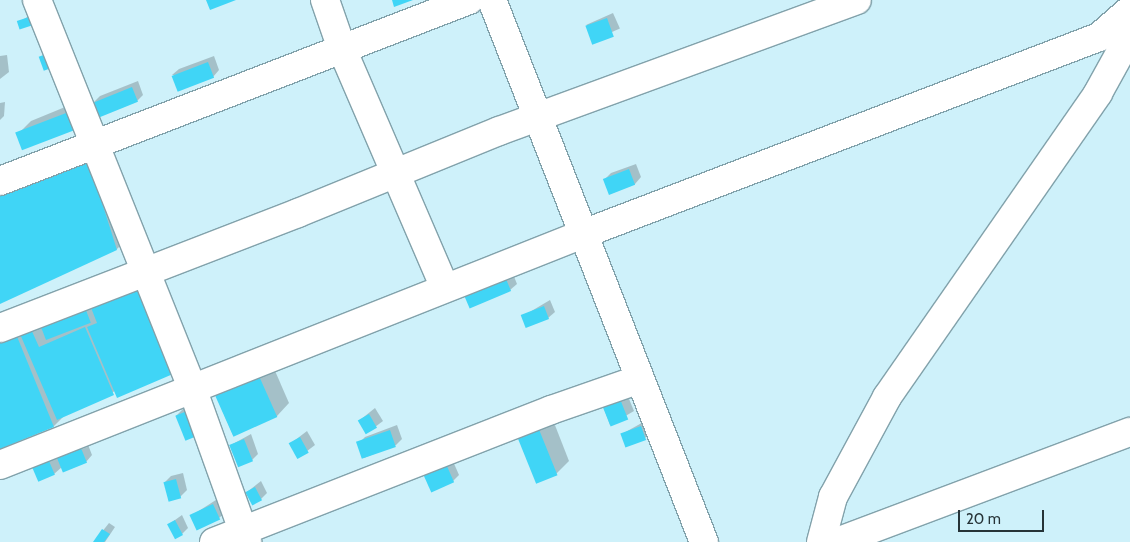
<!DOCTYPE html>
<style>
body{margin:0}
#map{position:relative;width:1130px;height:542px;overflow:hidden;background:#cef1fa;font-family:Cabin,sans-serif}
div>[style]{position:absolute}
.shadow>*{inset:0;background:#0003;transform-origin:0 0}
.building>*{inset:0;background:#40d5f6;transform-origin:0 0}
.roads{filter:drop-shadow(1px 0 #82a2ab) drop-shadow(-1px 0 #82a2ab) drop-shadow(0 1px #82a2ab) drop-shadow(0 -1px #82a2ab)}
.minor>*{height:28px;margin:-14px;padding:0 14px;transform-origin:14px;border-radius:14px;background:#fff}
.highway>*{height:28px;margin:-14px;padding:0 14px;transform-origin:14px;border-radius:14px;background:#fff}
span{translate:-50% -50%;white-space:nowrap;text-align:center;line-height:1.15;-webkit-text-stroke:4px #cef1fa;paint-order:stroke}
.scale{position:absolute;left:958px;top:510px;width:86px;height:22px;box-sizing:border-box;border:2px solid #263337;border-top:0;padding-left:6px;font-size:15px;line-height:18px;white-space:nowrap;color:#263337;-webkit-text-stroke:4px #cef1fa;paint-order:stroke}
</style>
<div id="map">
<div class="shadow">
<i style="clip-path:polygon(39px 10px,21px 28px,19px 22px)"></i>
<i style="left:613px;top:13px;width:17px;height:29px;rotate:66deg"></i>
<i style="clip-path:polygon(7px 55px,9px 72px,0 79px,0 56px)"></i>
<i style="clip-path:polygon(214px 56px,219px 70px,213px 77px,172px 75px,179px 69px)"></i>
<i style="clip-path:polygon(138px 81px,143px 95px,137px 101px,94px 102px,100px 96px)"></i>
<i style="clip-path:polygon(87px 98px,93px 114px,18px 134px,31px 121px)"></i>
<i style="clip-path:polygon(5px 102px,4px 116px,0 120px,0 103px)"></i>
<i style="clip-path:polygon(107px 131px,138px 228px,117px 249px,0 302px)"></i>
<i style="clip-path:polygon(636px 164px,641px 177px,635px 184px,610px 194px,604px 180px,611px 173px)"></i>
<i style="clip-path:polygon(154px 269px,190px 355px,65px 415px,54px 426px,0 448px,0 330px)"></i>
<i style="clip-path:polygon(513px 274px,517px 284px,510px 290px,466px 297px,472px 290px)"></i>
<i style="clip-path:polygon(550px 300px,555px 312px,548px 318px,523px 316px)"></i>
<i style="clip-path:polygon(272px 364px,289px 403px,277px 416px,233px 435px,216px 396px,229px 383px)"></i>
<i style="clip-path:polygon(627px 394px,634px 411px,610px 425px,603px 406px)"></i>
<i style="clip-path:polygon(199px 404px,207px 426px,176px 416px,183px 409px)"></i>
<i style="clip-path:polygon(375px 408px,383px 421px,367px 433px,360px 420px)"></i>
<i style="clip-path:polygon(551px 415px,569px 461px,556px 474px,519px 436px)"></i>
<i style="clip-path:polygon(647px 420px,652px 432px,645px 438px,622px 434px)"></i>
<i style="clip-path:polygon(397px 425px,402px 439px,396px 445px,364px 458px,358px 444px,365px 437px)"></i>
<i style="clip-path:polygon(307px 431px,315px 445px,298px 458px,290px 444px)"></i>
<i style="clip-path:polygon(251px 434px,258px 454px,252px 460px,231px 445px)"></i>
<i style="clip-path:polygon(evenodd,87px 442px,92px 455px,86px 462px,62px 467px,54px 474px,33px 468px,40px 462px,55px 455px,57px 459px,64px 452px,87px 442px,86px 444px,87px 447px,64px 456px,64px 453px,86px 444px)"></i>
<i style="clip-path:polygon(452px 459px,459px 475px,453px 481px,425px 474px)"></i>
<i style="clip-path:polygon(183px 473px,187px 490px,180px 497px,165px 482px,171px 476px)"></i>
<i style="clip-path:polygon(261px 481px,267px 493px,261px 499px,247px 492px)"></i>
<i style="clip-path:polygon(219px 498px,226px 512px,219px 518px,191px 516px)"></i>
<i style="clip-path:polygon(182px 515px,188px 528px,182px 534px,168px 525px)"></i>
<i style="clip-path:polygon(109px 523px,115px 527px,105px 542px,94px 542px)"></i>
</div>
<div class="building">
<i style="clip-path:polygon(206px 0,236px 0,210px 10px)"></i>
<i style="clip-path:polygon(392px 0,413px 0,394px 7px)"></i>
<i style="left:32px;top:16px;width:9px;height:16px;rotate:72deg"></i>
<i style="left:607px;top:18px;width:20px;height:23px;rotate:70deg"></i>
<i style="left:49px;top:53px;width:15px;height:11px;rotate:70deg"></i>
<i style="left:208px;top:62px;width:17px;height:39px;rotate:69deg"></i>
<i style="left:132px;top:87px;width:16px;height:42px;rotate:68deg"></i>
<i style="left:74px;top:110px;width:19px;height:63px;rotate:69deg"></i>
<i style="clip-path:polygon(86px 152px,117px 250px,0 304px,0 188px)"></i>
<i style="left:629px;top:169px;width:17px;height:28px;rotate:69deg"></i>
<i style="left:506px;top:279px;width:13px;height:45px;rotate:67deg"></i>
<i style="clip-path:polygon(136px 286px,173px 374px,117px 398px,87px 327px,97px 323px,90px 305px)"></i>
<i style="left:84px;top:305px;width:19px;height:48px;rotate:69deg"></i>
<i style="left:544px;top:306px;width:14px;height:25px;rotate:69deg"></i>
<i style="clip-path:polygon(85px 327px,114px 395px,57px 420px,20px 334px,31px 329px,39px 347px)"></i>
<i style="clip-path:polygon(16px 334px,54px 427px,0 449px,0 340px)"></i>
<i style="left:259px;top:376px;width:45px;height:48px;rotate:66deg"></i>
<i style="left:620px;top:399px;width:22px;height:19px;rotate:68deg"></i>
<i style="left:192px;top:409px;width:27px;height:18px;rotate:68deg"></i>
<i style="left:369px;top:414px;width:16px;height:13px;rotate:60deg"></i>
<i style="left:641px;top:426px;width:15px;height:22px;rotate:70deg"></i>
<i style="left:538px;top:427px;width:52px;height:23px;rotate:68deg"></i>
<i style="left:390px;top:430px;width:18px;height:36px;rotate:71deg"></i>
<i style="left:300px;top:437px;width:18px;height:13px;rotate:61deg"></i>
<i style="left:244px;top:439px;width:24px;height:16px;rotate:68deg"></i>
<i style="left:81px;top:448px;width:16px;height:26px;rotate:68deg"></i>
<i style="left:49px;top:461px;width:15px;height:18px;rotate:67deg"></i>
<i style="left:446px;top:464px;width:20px;height:25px;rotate:66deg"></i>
<i style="left:176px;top:479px;width:20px;height:13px;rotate:75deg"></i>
<i style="left:255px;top:487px;width:15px;height:11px;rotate:62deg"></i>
<i style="left:213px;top:504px;width:17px;height:26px;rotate:65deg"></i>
<i style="left:175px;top:520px;width:17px;height:9px;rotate:62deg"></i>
<i style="clip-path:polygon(102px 529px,110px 534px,104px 542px,93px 542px)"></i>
</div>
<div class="roads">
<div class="minor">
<i style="left:37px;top:0;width:418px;rotate:68.2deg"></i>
<i style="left:192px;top:388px;width:164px;rotate:70.3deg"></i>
<i style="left:325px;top:0;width:52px;rotate:70.9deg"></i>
<i style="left:342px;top:49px;width:260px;rotate:66.7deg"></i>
<i style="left:492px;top:0;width:582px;rotate:68.64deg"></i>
<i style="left:0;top:181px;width:503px;rotate:-21.1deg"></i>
<i style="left:0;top:328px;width:319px;rotate:-21.1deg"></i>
<i style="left:298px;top:213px;width:217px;rotate:-22.2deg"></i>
<i style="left:499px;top:131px;width:381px;rotate:-20.1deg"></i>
<i style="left:0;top:465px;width:627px;rotate:-21.61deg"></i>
<i style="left:583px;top:234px;width:552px;rotate:-20.9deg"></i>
<i style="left:1099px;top:37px;width:41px;rotate:-41.1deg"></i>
<i style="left:214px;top:542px;width:362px;rotate:-21.4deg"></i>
<i style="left:551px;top:410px;width:94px;rotate:-19.2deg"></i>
<i style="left:821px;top:542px;width:47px;rotate:-75.1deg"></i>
<i style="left:833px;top:497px;width:114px;rotate:-61.6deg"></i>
<i style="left:887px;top:397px;width:370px;rotate:-55.2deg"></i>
<i style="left:1098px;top:93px;width:66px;rotate:-61.1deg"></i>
</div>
<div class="highway">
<i style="left:837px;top:542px;width:313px;rotate:-20.6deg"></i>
</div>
</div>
<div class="scale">20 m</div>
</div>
